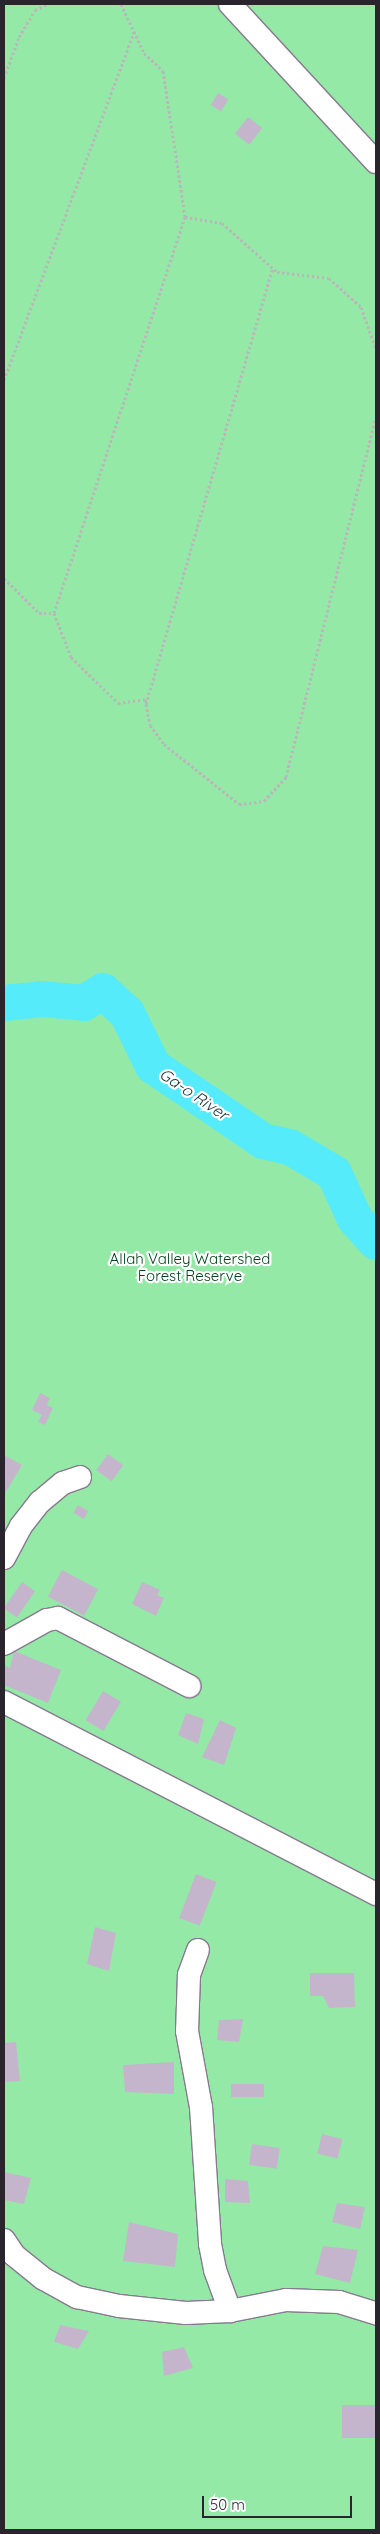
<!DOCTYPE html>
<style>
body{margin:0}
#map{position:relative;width:380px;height:2534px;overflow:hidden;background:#fdfaff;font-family:Quicksand,sans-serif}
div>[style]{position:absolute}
.green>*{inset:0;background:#94e9a7;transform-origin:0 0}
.river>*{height:36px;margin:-18px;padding:0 18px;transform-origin:18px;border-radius:18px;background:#56ebfb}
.building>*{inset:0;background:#c5b5cc;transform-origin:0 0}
.path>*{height:3px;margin-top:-1.5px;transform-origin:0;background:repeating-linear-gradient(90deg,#bab6bc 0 2.5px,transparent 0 5px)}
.roads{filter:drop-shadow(1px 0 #877990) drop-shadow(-1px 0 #877990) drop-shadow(0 1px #877990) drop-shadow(0 -1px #877990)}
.street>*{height:22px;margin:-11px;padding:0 11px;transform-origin:11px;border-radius:11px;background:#fff}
span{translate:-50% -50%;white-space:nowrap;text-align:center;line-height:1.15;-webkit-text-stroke:4.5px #fff;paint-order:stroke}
.park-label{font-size:15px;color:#00431a}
.water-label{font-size:16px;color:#223b3e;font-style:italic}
.frame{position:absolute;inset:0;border:5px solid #2a242d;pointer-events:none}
.scale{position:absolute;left:202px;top:2496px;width:150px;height:22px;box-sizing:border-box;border:2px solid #2a242d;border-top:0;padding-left:6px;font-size:15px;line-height:18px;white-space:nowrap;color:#2a242d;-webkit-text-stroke:4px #fff;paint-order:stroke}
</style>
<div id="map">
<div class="green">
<i style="left:4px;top:4px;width:372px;height:2526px"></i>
</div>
<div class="river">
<i style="left:4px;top:1003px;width:38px;rotate:-6deg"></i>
<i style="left:42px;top:999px;width:42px;rotate:5.4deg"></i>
<i style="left:84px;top:1003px;width:22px;rotate:-32deg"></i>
<i style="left:103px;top:991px;width:33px;rotate:43deg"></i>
<i style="left:127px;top:1013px;width:59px;rotate:63.9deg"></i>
<i style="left:153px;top:1066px;width:133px;rotate:34.3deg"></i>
<i style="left:263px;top:1141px;width:28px;rotate:13deg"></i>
<i style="left:290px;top:1147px;width:51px;rotate:30.6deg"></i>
<i style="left:334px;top:1173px;width:51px;rotate:65.5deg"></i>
<i style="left:355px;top:1219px;width:31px;rotate:48deg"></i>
</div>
<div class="building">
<i style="left:218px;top:93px;width:12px;height:14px;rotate:31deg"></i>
<i style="left:248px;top:117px;width:18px;height:21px;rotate:38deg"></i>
<i style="clip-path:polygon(40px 1393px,50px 1398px,47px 1405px,53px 1408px,45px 1425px,38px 1422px,42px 1415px,32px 1410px)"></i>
<i style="left:108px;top:1454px;width:19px;height:20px;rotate:36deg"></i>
<i style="clip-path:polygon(4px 1455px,22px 1465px,4px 1495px)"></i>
<i style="left:78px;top:1505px;width:12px;height:9px;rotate:31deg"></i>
<i style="left:62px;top:1570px;width:41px;height:30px;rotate:28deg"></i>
<i style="left:22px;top:1582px;width:16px;height:32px;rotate:35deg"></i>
<i style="clip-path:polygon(142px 1582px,160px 1590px,157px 1595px,164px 1598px,156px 1616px,132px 1604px)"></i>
<i style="clip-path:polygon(14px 1651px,61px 1670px,48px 1703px,4px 1685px,4px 1665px,10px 1668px)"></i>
<i style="left:103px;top:1691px;width:21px;height:34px;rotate:31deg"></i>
<i style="clip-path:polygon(186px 1713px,204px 1719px,198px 1744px,178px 1735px)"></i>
<i style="clip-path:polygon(220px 1720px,236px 1728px,224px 1765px,202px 1757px)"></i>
<i style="left:196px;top:1874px;width:22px;height:47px;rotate:21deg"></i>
<i style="clip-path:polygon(95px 1927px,116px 1933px,109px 1971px,87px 1964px)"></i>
<i style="clip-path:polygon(310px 1973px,354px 1973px,355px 2007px,329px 2008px,323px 1996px,310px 1996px)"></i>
<i style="clip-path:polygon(243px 2019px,239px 2042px,217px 2040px,219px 2020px)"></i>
<i style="clip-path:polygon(16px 2042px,20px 2081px,4px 2082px,4px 2043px)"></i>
<i style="clip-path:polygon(174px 2062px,174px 2094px,125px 2092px,123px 2065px)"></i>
<i style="left:231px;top:2084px;width:33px;height:13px"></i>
<i style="left:322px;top:2134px;width:21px;height:20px;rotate:14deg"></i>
<i style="left:252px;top:2144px;width:28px;height:21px;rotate:8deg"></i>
<i style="clip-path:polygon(4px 2172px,31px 2178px,24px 2204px,4px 2200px)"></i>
<i style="clip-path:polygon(225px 2179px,248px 2181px,250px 2203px,225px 2202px)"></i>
<i style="clip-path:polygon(337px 2203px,365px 2207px,360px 2229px,332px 2222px)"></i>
<i style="clip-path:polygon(129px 2222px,178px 2234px,175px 2267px,123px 2261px)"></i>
<i style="clip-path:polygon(323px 2246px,358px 2250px,350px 2283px,315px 2274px)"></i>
<i style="clip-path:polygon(60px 2325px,89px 2331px,78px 2349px,54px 2342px)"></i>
<i style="clip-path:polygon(184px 2347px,193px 2368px,164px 2376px,162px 2352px)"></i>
<i style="left:376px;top:2405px;width:33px;height:34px;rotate:90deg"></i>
</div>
<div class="path">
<i style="left:121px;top:4px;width:54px;rotate:64.9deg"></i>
<i style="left:144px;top:53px;width:26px;rotate:43deg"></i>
<i style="left:163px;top:71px;width:148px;rotate:81.4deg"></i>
<i style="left:185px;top:217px;width:37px;rotate:9deg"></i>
<i style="left:222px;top:223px;width:74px;rotate:41.7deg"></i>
<i style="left:277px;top:272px;width:52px;rotate:6.6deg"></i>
<i style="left:329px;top:278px;width:43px;rotate:42.2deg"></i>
<i style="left:361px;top:307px;width:45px;rotate:70.3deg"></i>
<i style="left:4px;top:78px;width:44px;rotate:-69.9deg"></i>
<i style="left:19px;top:37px;width:31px;rotate:-59deg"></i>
<i style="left:35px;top:10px;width:14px;rotate:-25deg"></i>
<i style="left:4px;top:380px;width:371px;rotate:-69.5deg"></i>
<i style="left:4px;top:578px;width:49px;rotate:45deg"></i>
<i style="left:39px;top:613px;width:15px"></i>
<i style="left:54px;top:613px;width:47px;rotate:68.9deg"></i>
<i style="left:71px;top:657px;width:66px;rotate:44.4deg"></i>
<i style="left:118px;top:703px;width:27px;rotate:-8deg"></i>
<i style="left:145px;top:699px;width:26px;rotate:79deg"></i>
<i style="left:150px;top:725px;width:24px;rotate:54deg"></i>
<i style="left:164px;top:744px;width:96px;rotate:38.7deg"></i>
<i style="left:239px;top:804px;width:25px;rotate:-7deg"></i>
<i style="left:264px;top:801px;width:33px;rotate:-47deg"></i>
<i style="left:286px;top:777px;width:371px;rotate:-76deg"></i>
<i style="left:54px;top:613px;width:417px;rotate:-71.7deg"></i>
<i style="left:146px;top:704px;width:454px;rotate:-73.8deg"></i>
</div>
<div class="roads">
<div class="street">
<i style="left:230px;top:4px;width:215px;rotate:47.3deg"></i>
<i style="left:4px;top:1558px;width:36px;rotate:-62deg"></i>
<i style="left:21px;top:1526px;width:31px;rotate:-52deg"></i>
<i style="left:40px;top:1502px;width:30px;rotate:-40deg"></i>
<i style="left:63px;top:1483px;width:18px;rotate:-19deg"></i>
<i style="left:4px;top:1644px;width:49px;rotate:-29.2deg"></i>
<i style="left:47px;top:1620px;width:11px;rotate:-10deg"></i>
<i style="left:58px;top:1618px;width:148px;rotate:27.4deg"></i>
<i style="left:4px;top:1702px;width:419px;rotate:27.3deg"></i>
<i style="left:198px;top:1950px;width:27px;rotate:110deg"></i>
<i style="left:189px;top:1975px;width:56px;rotate:92deg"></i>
<i style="left:187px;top:2031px;width:77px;rotate:79.6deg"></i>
<i style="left:201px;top:2107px;width:137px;rotate:86.2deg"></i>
<i style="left:210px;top:2244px;width:26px;rotate:79deg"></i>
<i style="left:215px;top:2270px;width:44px;rotate:69.9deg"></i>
<i style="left:4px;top:2240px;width:18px;rotate:56deg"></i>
<i style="left:14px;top:2255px;width:38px;rotate:39deg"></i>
<i style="left:44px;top:2279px;width:38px;rotate:29deg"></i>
<i style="left:77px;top:2297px;width:43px;rotate:12.1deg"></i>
<i style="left:119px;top:2306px;width:67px;rotate:6deg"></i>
<i style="left:186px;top:2313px;width:44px;rotate:-2.6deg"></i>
<i style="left:230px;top:2311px;width:57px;rotate:-11.1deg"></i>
<i style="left:286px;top:2300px;width:53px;rotate:2.2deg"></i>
<i style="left:339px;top:2302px;width:39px;rotate:17deg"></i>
</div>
</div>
<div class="park-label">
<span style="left:190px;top:1267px">Allah Valley Watershed<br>Forest Reserve</span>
</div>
<div class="water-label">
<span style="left:194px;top:1094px;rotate:34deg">Ga-o River</span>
</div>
<div class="frame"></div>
<div class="scale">50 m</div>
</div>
